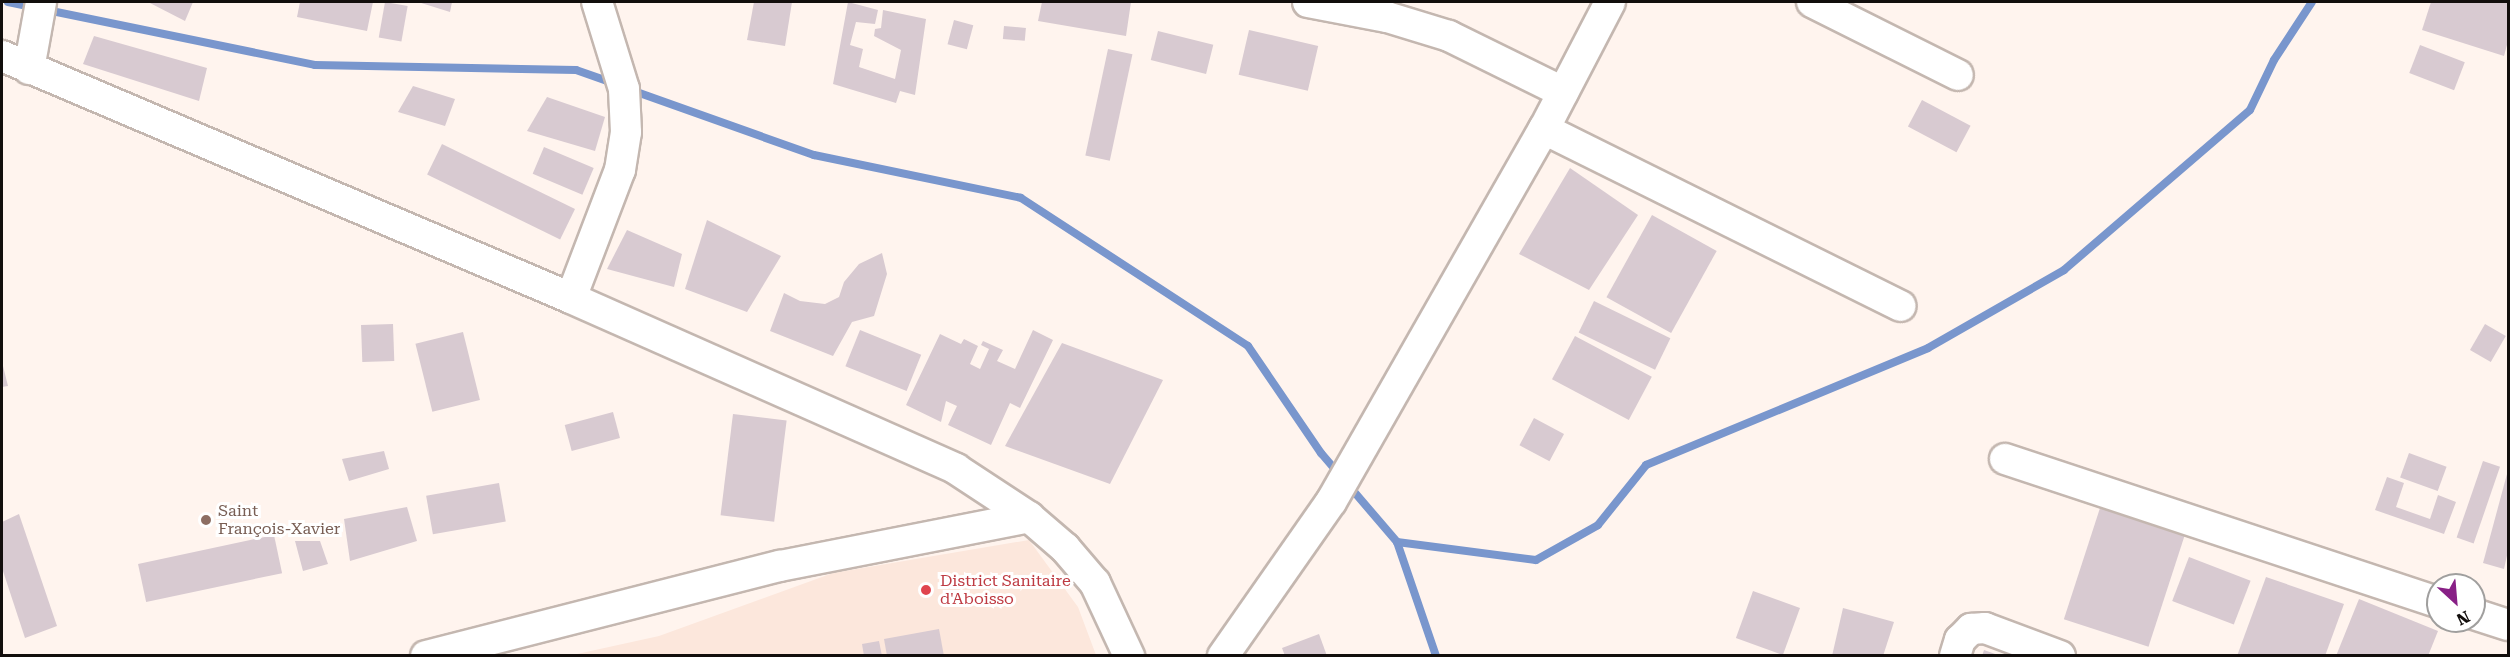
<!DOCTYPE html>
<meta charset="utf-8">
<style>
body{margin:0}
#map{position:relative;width:2510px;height:657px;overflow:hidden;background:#fff4ee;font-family:"Roboto Serif",serif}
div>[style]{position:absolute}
.built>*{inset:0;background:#fce7dc}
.stream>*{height:8px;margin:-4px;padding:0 4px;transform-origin:4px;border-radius:4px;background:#7996cd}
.building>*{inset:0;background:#d8cad1;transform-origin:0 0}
.roads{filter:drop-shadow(2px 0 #c4b7b0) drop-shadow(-2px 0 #c4b7b0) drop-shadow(0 2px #c4b7b0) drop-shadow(0 -2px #c4b7b0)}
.minor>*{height:30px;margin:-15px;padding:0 15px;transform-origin:15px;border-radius:15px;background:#fff}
.dots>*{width:16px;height:16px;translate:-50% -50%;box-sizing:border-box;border:3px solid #fff;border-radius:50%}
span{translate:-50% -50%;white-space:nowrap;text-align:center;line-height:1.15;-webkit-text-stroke:6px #fff;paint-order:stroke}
.education-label{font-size:16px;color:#785e54}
.left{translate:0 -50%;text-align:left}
.health-label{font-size:16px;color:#be3a42}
.frame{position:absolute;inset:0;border:3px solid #120e0c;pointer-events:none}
.north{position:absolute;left:2426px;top:573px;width:60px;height:60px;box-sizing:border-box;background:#fff;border:2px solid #a09f9e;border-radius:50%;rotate:154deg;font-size:16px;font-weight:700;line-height:24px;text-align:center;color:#120e0c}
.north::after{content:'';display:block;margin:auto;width:21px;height:27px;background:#882086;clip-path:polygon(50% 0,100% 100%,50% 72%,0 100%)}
</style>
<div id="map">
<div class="built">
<i style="clip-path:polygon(1029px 540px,1078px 607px,1096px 655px,568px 656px,659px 636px,833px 573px)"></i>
</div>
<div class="stream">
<i style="left:8px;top:2px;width:313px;rotate:11.6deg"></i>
<i style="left:315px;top:65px;width:261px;rotate:1.1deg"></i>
<i style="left:576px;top:70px;width:42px;rotate:19.3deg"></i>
<i style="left:631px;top:90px;width:194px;rotate:19.6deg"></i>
<i style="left:814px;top:155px;width:211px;rotate:11.7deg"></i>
<i style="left:1021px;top:198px;width:271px;rotate:33.1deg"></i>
<i style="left:1248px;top:346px;width:130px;rotate:55.7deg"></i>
<i style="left:1321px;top:453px;width:117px;rotate:49.5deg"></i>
<i style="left:1397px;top:542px;width:120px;rotate:71.1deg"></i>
<i style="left:1397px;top:542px;width:140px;rotate:7.4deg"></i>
<i style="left:1536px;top:560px;width:71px;rotate:-29.4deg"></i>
<i style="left:1598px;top:525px;width:77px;rotate:-51.3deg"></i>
<i style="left:1646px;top:465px;width:305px;rotate:-22.5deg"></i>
<i style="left:1928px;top:348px;width:157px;rotate:-29.8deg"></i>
<i style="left:2064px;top:270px;width:245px;rotate:-40.7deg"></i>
<i style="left:2250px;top:110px;width:55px;rotate:-64.4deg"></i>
<i style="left:2274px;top:60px;width:69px;rotate:-56.8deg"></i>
</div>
<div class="building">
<i style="clip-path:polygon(148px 2px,193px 2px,185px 21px)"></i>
<i style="clip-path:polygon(300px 2px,373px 2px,367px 31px,297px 17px)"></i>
<i style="left:385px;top:2px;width:23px;height:36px;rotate:10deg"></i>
<i style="clip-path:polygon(418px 2px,452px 2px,450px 12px)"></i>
<i style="clip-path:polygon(754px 2px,792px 2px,785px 46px,747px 40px)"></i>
<i style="clip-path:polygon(848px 2px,878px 10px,875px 24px,856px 22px,850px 45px,863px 49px,859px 67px,895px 79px,901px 50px,874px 36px,875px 29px,881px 28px,883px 10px,926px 19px,915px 95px,900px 91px,896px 103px,833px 84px)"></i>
<i style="clip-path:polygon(1042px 2px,1131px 2px,1126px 36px,1038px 21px)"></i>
<i style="clip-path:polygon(2431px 2px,2508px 2px,2508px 41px,2504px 56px,2422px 30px)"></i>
<i style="left:954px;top:20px;width:20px;height:25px;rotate:15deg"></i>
<i style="left:1004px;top:26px;width:22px;height:13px;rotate:5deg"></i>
<i style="left:1249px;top:30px;width:71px;height:46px;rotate:13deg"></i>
<i style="left:1158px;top:31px;width:57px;height:30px;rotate:14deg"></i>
<i style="clip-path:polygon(94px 36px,207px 68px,199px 101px,83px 64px)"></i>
<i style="left:2420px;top:45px;width:48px;height:30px;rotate:21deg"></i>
<i style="left:1108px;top:49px;width:25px;height:109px;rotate:12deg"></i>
<i style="clip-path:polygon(413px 86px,455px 99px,445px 126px,398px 112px)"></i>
<i style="clip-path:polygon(547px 97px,605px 117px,595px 151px,527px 131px)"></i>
<i style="left:1922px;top:100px;width:55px;height:30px;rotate:28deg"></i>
<i style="left:442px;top:144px;width:148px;height:34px;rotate:26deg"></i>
<i style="left:544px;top:147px;width:54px;height:29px;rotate:23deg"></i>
<i style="clip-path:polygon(1570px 168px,1638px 215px,1589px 290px,1519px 254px)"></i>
<i style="left:1652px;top:215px;width:74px;height:94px;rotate:29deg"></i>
<i style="clip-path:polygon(707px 220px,781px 256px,747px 312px,685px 289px)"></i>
<i style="clip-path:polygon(627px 230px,682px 254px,674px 287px,607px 269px)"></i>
<i style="clip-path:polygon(882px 253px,887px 274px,874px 316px,852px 322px,833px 356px,770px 331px,784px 293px,800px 301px,825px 304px,839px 297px,844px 282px,859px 264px)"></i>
<i style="left:1594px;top:301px;width:85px;height:35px;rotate:26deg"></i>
<i style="left:393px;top:324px;width:37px;height:32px;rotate:88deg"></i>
<i style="left:2485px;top:324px;width:24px;height:30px;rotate:30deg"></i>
<i style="left:860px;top:330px;width:66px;height:39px;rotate:22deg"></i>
<i style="clip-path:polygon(1033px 330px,1053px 340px,1020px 408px,1010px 403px,991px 445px,948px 425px,957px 406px,946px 401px,941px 422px,906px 405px,940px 334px,961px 344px,964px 339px,978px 346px,970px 364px,980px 369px,989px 349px,981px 345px,983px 341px,1003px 350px,997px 361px,1015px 369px)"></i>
<i style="left:463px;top:332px;width:70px;height:49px;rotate:76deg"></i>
<i style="left:1575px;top:336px;width:87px;height:49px;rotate:28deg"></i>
<i style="clip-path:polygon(1062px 343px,1163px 380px,1110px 484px,1005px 446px)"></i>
<i style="clip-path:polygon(2px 362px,8px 386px,2px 387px)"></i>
<i style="left:613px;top:412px;width:27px;height:50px;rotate:75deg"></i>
<i style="left:733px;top:414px;width:54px;height:102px;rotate:7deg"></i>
<i style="left:1534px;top:418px;width:34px;height:31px;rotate:28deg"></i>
<i style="clip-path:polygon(384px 451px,389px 469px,349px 481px,342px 459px)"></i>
<i style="left:2409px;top:453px;width:40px;height:26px;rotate:20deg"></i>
<i style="left:2483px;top:461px;width:18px;height:81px;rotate:19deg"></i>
<i style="clip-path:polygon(2507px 474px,2508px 551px,2504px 569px,2483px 563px)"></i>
<i style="clip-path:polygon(2387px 477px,2404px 483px,2396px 507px,2430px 519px,2438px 495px,2456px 502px,2444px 534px,2375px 510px)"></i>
<i style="left:499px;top:483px;width:39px;height:74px;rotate:80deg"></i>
<i style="clip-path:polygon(407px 507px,417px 541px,350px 561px,344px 519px)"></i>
<i style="left:2100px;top:508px;width:89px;height:117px;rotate:18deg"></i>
<i style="clip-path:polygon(19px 514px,57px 626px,25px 638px,2px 568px,2px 522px)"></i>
<i style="left:274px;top:535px;width:39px;height:139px;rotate:78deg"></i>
<i style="clip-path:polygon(295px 541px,320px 541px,328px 564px,303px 571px)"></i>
<i style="left:2189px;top:557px;width:66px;height:47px;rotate:21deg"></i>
<i style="clip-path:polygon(2266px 577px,2344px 604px,2325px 656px,2237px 656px)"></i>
<i style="left:1753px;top:591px;width:50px;height:50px;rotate:20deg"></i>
<i style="clip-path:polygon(2359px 599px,2438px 631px,2428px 656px,2336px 656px)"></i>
<i style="clip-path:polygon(1843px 608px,1894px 622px,1883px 656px,1832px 656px)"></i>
<i style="clip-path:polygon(939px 629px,944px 656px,887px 656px,884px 639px)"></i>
<i style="clip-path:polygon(1319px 634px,1327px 656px,1285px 656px,1282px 648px)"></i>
<i style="clip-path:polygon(879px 641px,882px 656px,864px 656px,862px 644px)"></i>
<i style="clip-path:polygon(1984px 650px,1998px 655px,1997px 656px,1982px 656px)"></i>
</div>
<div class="roads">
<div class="minor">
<i style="left:1308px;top:2px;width:80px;rotate:10.8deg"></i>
<i style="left:1387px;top:17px;width:65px;rotate:17deg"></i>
<i style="left:1449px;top:36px;width:127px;rotate:26.2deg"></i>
<i style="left:1812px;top:2px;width:163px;rotate:26.6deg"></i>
<i style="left:2px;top:56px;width:618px;rotate:23.04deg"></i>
<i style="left:571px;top:298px;width:421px;rotate:23.9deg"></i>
<i style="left:956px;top:469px;width:87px;rotate:33.3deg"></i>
<i style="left:1029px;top:517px;width:48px;rotate:40.7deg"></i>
<i style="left:1065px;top:548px;width:46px;rotate:49.4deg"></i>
<i style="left:1095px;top:583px;width:81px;rotate:65deg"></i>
<i style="left:29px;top:69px;width:68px;rotate:-79.8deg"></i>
<i style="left:1544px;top:129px;width:398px;rotate:26.4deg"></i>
<i style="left:571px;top:298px;width:137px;rotate:-69.1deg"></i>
<i style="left:620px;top:170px;width:38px;rotate:-81deg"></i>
<i style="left:626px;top:132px;width:43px;rotate:-92.7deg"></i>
<i style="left:624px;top:89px;width:91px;rotate:-107.2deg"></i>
<i style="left:2005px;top:459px;width:456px;rotate:18.3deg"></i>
<i style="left:2474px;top:614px;width:36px;rotate:18deg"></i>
<i style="left:426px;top:656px;width:365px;rotate:-14.3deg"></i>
<i style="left:780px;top:566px;width:254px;rotate:-11.1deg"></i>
<i style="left:1223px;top:656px;width:188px;rotate:-55deg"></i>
<i style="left:1331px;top:502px;width:430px;rotate:-60.3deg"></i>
<i style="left:1544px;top:129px;width:143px;rotate:-62.5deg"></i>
<i style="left:1955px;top:656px;width:17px;rotate:-73deg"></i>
<i style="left:1960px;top:640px;width:16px;rotate:-45deg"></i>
<i style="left:1971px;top:629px;width:14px;rotate:-4deg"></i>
<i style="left:1985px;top:628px;width:80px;rotate:20.5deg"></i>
</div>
</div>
<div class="dots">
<i style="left:206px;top:520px;background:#8d6e63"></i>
<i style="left:926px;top:590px;background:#e0444e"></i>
</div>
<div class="education-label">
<span class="left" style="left:218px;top:520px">Saint<br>François-Xavier</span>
</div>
<div class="health-label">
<span class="left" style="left:940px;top:590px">District Sanitaire<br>d'Aboisso</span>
</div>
<div class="frame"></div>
<div class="north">N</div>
</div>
